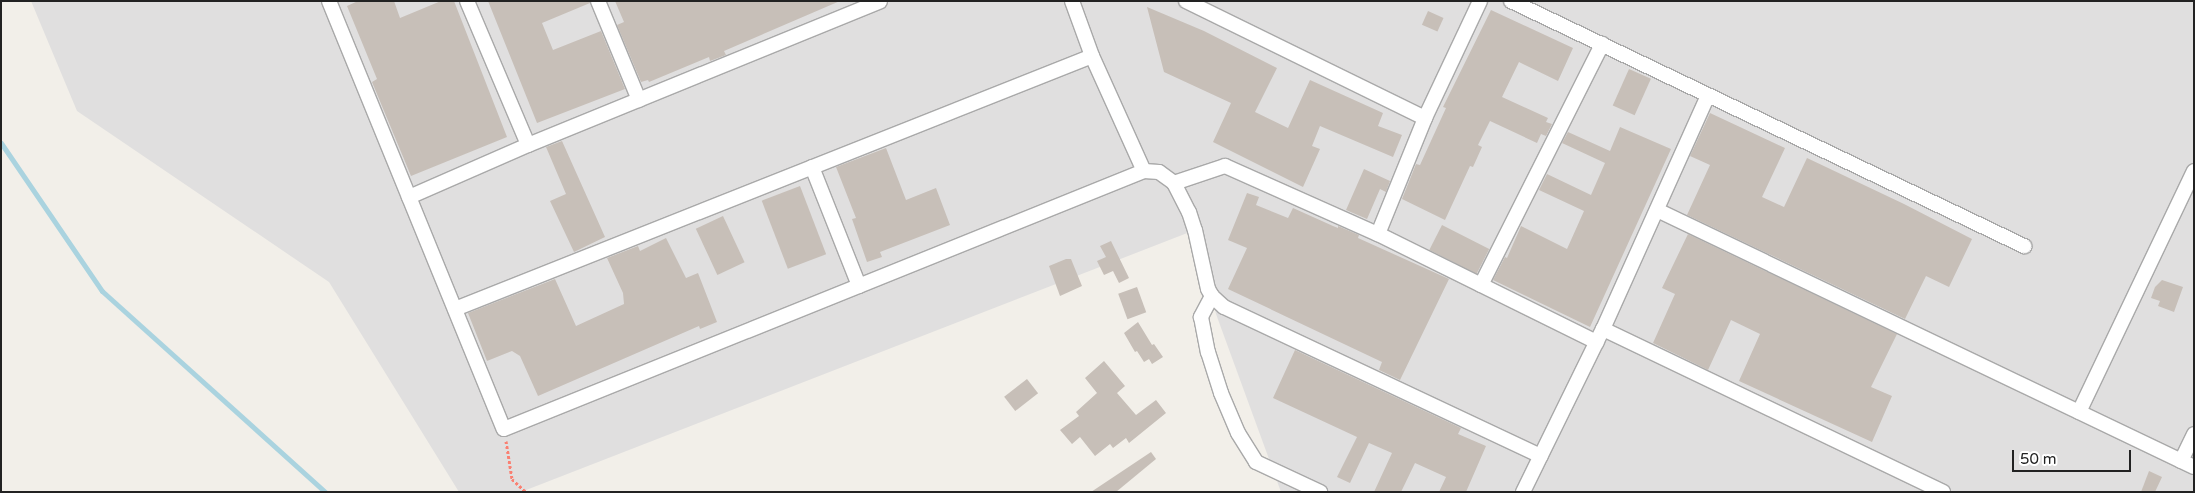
<!DOCTYPE html>
<style>
body{margin:0}
#map{position:relative;width:2195px;height:493px;overflow:hidden;background:#f2efe9;font-family:"Varela Round",sans-serif}
div>[style]{position:absolute}
.residential>*{inset:0;background:#e0dfdf}
.stream>*{height:5px;margin:-2.5px;padding:0 2.5px;transform-origin:2.5px;border-radius:2.5px;background:#aad3df}
.building>*{inset:0;background:#c7bfb8;transform-origin:0 0}
.path>*{height:3px;margin-top:-1.5px;transform-origin:0;background:repeating-linear-gradient(90deg,#fa8072 0 2.5px,transparent 0 5px)}
.roads{filter:drop-shadow(1px 0 #a9a9a9) drop-shadow(-1px 0 #a9a9a9) drop-shadow(0 1px #a9a9a9) drop-shadow(0 -1px #a9a9a9)}
.street>*{height:14px;margin:-7px;padding:0 7px;transform-origin:7px;border-radius:7px;background:#fff}
span{translate:-50% -50%;white-space:nowrap;text-align:center;line-height:1.15;-webkit-text-stroke:4px #fff;paint-order:stroke}
.frame{position:absolute;inset:0;border:2px solid #222;pointer-events:none}
.scale{position:absolute;left:2012px;top:450px;width:119px;height:22px;box-sizing:border-box;border:2px solid #222;border-top:0;padding-left:6px;font-size:15px;line-height:18px;white-space:nowrap;color:#222;-webkit-text-stroke:4px #fff;paint-order:stroke}
</style>
<div id="map">
<div class="residential">
<i style="clip-path:polygon(31px 1px,2194px 1px,2194px 492px,1281px 492px,1216px 314px,1195px 230px,521px 492px,459px 492px,329px 282px,77px 111px)"></i>
</div>
<div class="stream">
<i style="left:1px;top:143px;width:179px;rotate:55.7deg"></i>
<i style="left:102px;top:291px;width:300px;rotate:42deg"></i>
</div>
<div class="building">
<i style="clip-path:polygon(358px 1px,394px 1px,400px 18px,441px 1px,454px 1px,507px 137px,411px 176px,372px 82px,377px 79px,347px 6px)"></i>
<i style="clip-path:polygon(488px 1px,589px 1px,590px 3px,542px 23px,553px 50px,601px 31px,625px 89px,537px 123px)"></i>
<i style="clip-path:polygon(615px 1px,840px 1px,724px 51px,726px 55px,710px 61px,709px 57px,649px 82px,648px 80px,641px 82px,617px 25px,624px 22px)"></i>
<i style="clip-path:polygon(1147px 7px,1204px 31px,1277px 68px,1255px 112px,1288px 128px,1310px 80px,1383px 113px,1378px 126px,1402px 135px,1393px 157px,1320px 126px,1312px 146px,1320px 149px,1303px 187px,1213px 142px,1231px 103px,1164px 72px)"></i>
<i style="clip-path:polygon(1491px 10px,1573px 48px,1558px 81px,1519px 62px,1502px 97px,1548px 118px,1546px 122px,1552px 124px,1546px 136px,1541px 134px,1537px 143px,1490px 121px,1478px 145px,1482px 147px,1473px 167px,1470px 166px,1445px 220px,1402px 199px,1416px 164px,1420px 165px,1446px 108px,1443px 107px)"></i>
<i style="left:1428px;top:11px;width:17px;height:15px;rotate:24deg"></i>
<i style="left:1629px;top:69px;width:24px;height:40px;rotate:24deg"></i>
<i style="clip-path:polygon(1710px 113px,1785px 148px,1762px 197px,1784px 207px,1807px 158px,1904px 204px,1972px 239px,1949px 287px,1926px 276px,1905px 319px,1687px 215px,1710px 165px,1690px 156px)"></i>
<i style="clip-path:polygon(1620px 127px,1671px 149px,1590px 327px,1493px 280px,1505px 257px,1507px 258px,1521px 226px,1567px 249px,1584px 211px,1539px 190px,1547px 174px,1591px 195px,1605px 163px,1562px 143px,1568px 132px,1610px 151px)"></i>
<i style="clip-path:polygon(562px 141px,605px 237px,574px 252px,550px 201px,566px 194px,546px 147px)"></i>
<i style="clip-path:polygon(886px 148px,906px 200px,936px 188px,950px 225px,880px 252px,882px 257px,867px 262px,852px 219px,856px 218px,836px 167px)"></i>
<i style="clip-path:polygon(1364px 169px,1390px 181px,1386px 192px,1380px 189px,1367px 219px,1346px 210px)"></i>
<i style="left:800px;top:186px;width:73px;height:41px;rotate:69deg"></i>
<i style="clip-path:polygon(1247px 193px,1259px 197px,1256px 205px,1288px 218px,1293px 208px,1333px 226px,1338px 228px,1338px 226px,1359px 235px,1358px 238px,1449px 279px,1400px 380px,1379px 370px,1382px 362px,1228px 289px,1247px 248px,1228px 240px)"></i>
<i style="left:723px;top:216px;width:51px;height:30px;rotate:65deg"></i>
<i style="left:1442px;top:225px;width:53px;height:28px;rotate:27deg"></i>
<i style="clip-path:polygon(1688px 234px,1897px 334px,1871px 387px,1892px 396px,1872px 442px,1739px 381px,1760px 334px,1731px 320px,1708px 370px,1653px 343px,1675px 294px,1662px 288px)"></i>
<i style="clip-path:polygon(666px 238px,686px 278px,698px 273px,717px 322px,700px 329px,699px 326px,538px 396px,520px 356px,512px 351px,487px 361px,468px 313px,555px 279px,576px 326px,624px 304px,623px 293px,607px 258px,638px 246px,640px 251px)"></i>
<i style="clip-path:polygon(1111px 241px,1129px 278px,1119px 283px,1113px 271px,1104px 275px,1097px 261px,1106px 257px,1100px 246px)"></i>
<i style="clip-path:polygon(1066px 259px,1071px 259px,1082px 286px,1060px 296px,1049px 266px)"></i>
<i style="clip-path:polygon(2162px 280px,2183px 287px,2174px 312px,2158px 306px,2160px 301px,2151px 298px,2155px 287px)"></i>
<i style="left:1137px;top:287px;width:27px;height:20px;rotate:70deg"></i>
<i style="clip-path:polygon(1138px 322px,1152px 345px,1154px 344px,1163px 357px,1152px 364px,1149px 359px,1144px 362px,1137px 351px,1135px 352px,1124px 333px)"></i>
<i style="clip-path:polygon(1295px 350px,1461px 428px,1458px 434px,1486px 446px,1466px 492px,1439px 492px,1446px 477px,1415px 463px,1401px 492px,1374px 492px,1392px 453px,1369px 443px,1350px 483px,1337px 477px,1357px 437px,1273px 398px)"></i>
<i style="clip-path:polygon(1104px 361px,1125px 386px,1117px 393px,1136px 415px,1156px 400px,1166px 413px,1129px 443px,1126px 438px,1113px 448px,1110px 444px,1095px 456px,1080px 437px,1072px 444px,1060px 430px,1079px 416px,1076px 412px,1097px 393px,1085px 378px)"></i>
<i style="left:1027px;top:379px;width:18px;height:29px;rotate:52deg"></i>
<i style="clip-path:polygon(1151px 452px,1156px 459px,1116px 492px,1091px 492px)"></i>
<i style="clip-path:polygon(2149px 471px,2162px 477px,2155px 492px,2141px 492px)"></i>
</div>
<div class="path">
<i style="left:506px;top:441px;width:38px;rotate:81deg"></i>
<i style="left:512px;top:479px;width:19px;rotate:43deg"></i>
</div>
<div class="roads">
<div class="street">
<i style="left:329px;top:1px;width:462px;rotate:67.8deg"></i>
<i style="left:504px;top:429px;width:690px;rotate:-21.96deg"></i>
<i style="left:1144px;top:171px;width:15px;rotate:4deg"></i>
<i style="left:1159px;top:172px;width:19px;rotate:36deg"></i>
<i style="left:1174px;top:183px;width:33px;rotate:63deg"></i>
<i style="left:1189px;top:212px;width:19px;rotate:72deg"></i>
<i style="left:1195px;top:230px;width:60px;rotate:77.6deg"></i>
<i style="left:1208px;top:289px;width:8px;rotate:60deg"></i>
<i style="left:1212px;top:296px;width:16px;rotate:43deg"></i>
<i style="left:1224px;top:307px;width:350px;rotate:25.2deg"></i>
<i style="left:467px;top:1px;width:156px;rotate:67deg"></i>
<i style="left:598px;top:1px;width:107px;rotate:67.5deg"></i>
<i style="left:1072px;top:1px;width:59px;rotate:70deg"></i>
<i style="left:1092px;top:56px;width:126px;rotate:65.7deg"></i>
<i style="left:1186px;top:1px;width:266px;rotate:26.1deg"></i>
<i style="left:1511px;top:1px;width:569px;rotate:25.53deg"></i>
<i style="left:812px;top:167px;width:128px;rotate:68.4deg"></i>
<i style="left:1174px;top:183px;width:54px;rotate:-18.4deg"></i>
<i style="left:1225px;top:166px;width:167px;rotate:24deg"></i>
<i style="left:1378px;top:234px;width:244px;rotate:26.3deg"></i>
<i style="left:409px;top:197px;width:130px;rotate:-23.6deg"></i>
<i style="left:528px;top:145px;width:380px;rotate:-22.2deg"></i>
<i style="left:1657px;top:210px;width:595px;rotate:25.58deg"></i>
<i style="left:1378px;top:234px;width:125px;rotate:-67.9deg"></i>
<i style="left:1425px;top:118px;width:129px;rotate:-64.8deg"></i>
<i style="left:1481px;top:285px;width:270px;rotate:-63.3deg"></i>
<i style="left:1212px;top:296px;width:24px;rotate:118deg"></i>
<i style="left:1201px;top:317px;width:36px;rotate:79deg"></i>
<i style="left:1208px;top:352px;width:43px;rotate:72.4deg"></i>
<i style="left:1221px;top:393px;width:43px;rotate:67deg"></i>
<i style="left:1238px;top:433px;width:34px;rotate:58deg"></i>
<i style="left:1256px;top:462px;width:71px;rotate:25.1deg"></i>
<i style="left:455px;top:309px;width:685px;rotate:-21.66deg"></i>
<i style="left:1603px;top:329px;width:377px;rotate:25.6deg"></i>
<i style="left:2079px;top:412px;width:267px;rotate:-64.5deg"></i>
<i style="left:2181px;top:461px;width:30px;rotate:-64deg"></i>
<i style="left:1523px;top:492px;width:182px;rotate:-63.9deg"></i>
<i style="left:1603px;top:329px;width:256px;rotate:-65.8deg"></i>
</div>
</div>
<div class="frame"></div>
<div class="scale">50 m</div>
</div>
